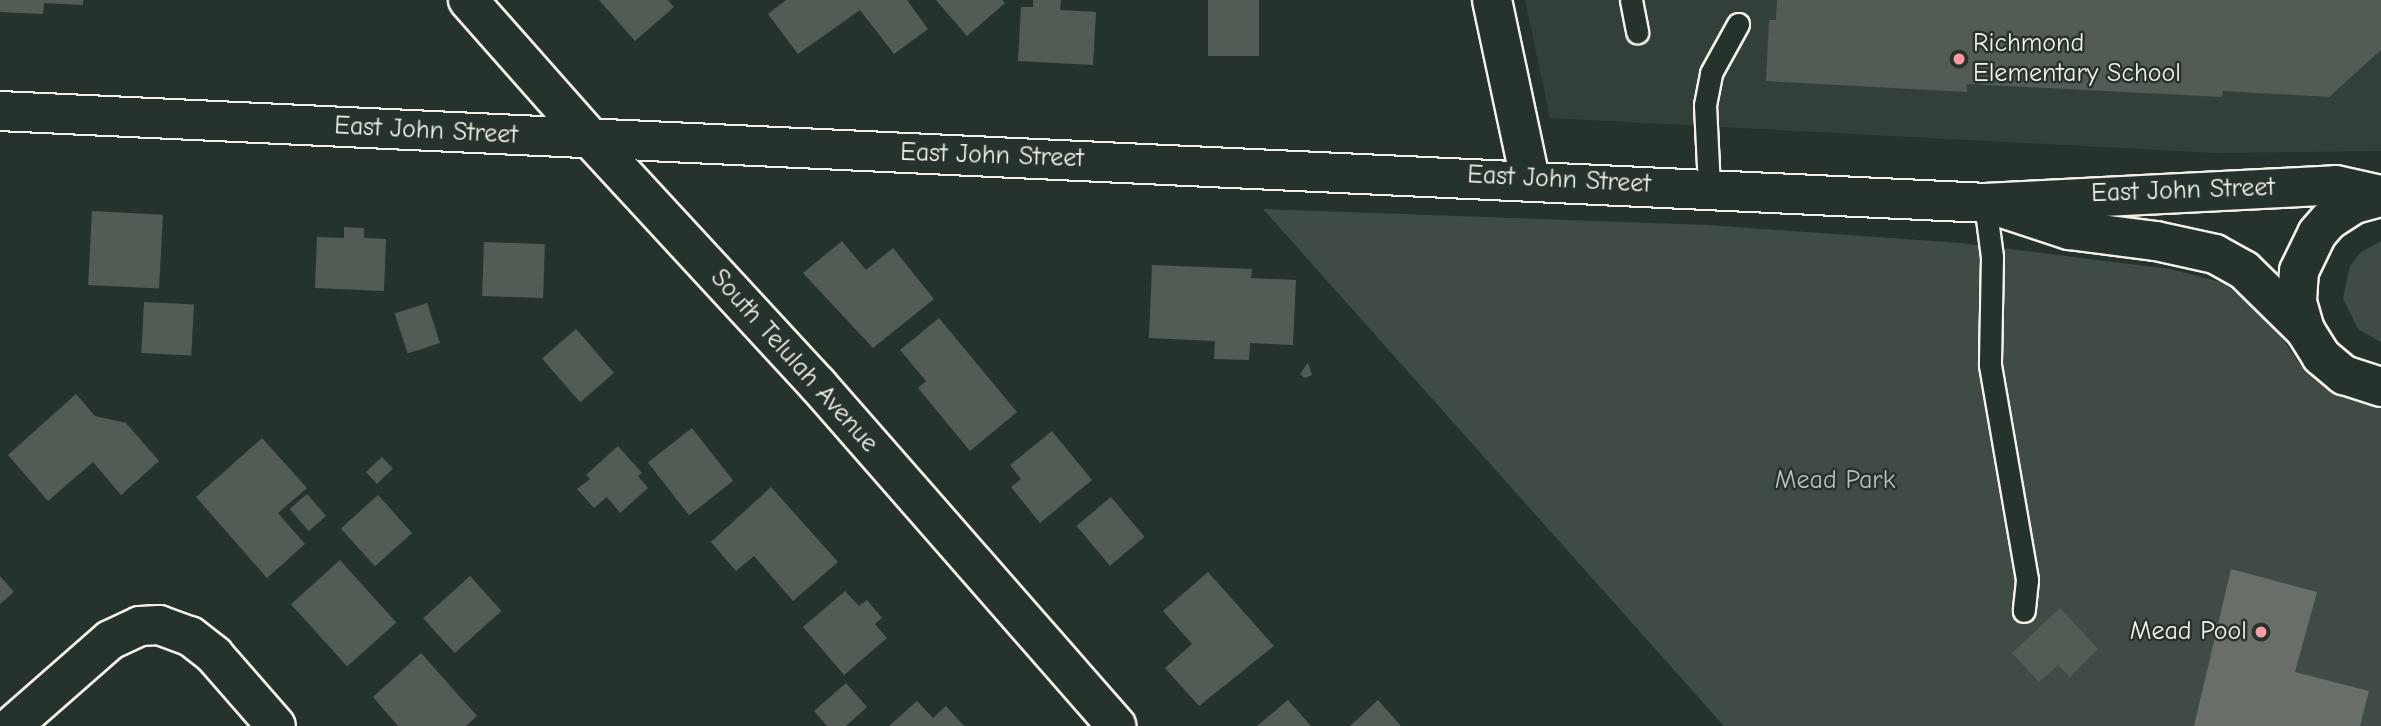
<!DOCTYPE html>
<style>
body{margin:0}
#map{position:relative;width:2381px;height:726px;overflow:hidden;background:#26332d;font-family:"Comic Neue",sans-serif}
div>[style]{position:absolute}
.built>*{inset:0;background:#333f39}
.green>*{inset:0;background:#414b45}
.water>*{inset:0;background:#676f68}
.building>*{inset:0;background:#525c55;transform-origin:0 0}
.roads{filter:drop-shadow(2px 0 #f4f1e8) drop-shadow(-2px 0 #f4f1e8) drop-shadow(0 2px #f4f1e8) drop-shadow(0 -2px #f4f1e8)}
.service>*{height:21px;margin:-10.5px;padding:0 10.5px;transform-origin:10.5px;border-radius:10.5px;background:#26332d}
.minor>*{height:38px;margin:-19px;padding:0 19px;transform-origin:19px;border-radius:19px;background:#26332d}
.tertiary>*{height:38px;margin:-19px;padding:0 19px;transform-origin:19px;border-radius:19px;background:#26332d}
.dots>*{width:19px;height:19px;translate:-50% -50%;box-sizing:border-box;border:4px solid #26332d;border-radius:50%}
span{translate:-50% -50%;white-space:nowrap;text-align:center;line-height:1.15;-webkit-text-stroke:5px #26332d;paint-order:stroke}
.poi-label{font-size:26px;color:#f4f1e8}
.left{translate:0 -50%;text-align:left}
.right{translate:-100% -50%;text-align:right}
.street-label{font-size:26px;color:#f4f1e8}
.park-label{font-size:26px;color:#bebfb7}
</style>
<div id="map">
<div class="built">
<i style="clip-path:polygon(1525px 0,2381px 0,2381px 151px,2216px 153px,1550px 118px)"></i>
</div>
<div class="green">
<i style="clip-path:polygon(1263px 209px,1707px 225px,1961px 243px,2170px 269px,2224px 283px,2273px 325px,2306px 373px,2351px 400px,2381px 406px,2381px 726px,1724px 726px)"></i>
<i style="clip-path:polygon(2381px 241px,2381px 342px,2358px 329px,2343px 298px,2350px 266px,2361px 252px)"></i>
</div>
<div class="water">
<i style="clip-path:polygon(2231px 569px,2317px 592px,2295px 672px,2369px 691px,2360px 726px,2194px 726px)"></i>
</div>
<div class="building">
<i style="clip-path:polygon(0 0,83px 0,83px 5px,44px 3px,43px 14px,0 12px)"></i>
<i style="clip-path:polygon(599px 0,668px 0,674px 7px,635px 41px)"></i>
<i style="clip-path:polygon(786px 0,907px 0,928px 29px,894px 54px,860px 10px,798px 54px,768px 14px)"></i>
<i style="clip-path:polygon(936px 0,1002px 0,1005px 3px,967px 36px)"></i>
<i style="clip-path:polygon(1033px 0,1061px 0,1060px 10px,1096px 12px,1093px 65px,1018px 61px,1021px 7px,1033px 7px)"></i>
<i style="left:1208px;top:0;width:51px;height:56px"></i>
<i style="clip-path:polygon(1777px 0,2381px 0,2381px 50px,2329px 97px,2223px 91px,2222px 97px,1967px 84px,1967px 92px,1766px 81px,1769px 20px,1776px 20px)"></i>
<i style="left:92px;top:211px;width:71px;height:74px;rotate:3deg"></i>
<i style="clip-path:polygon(344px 227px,364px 228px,364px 238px,386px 239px,384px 291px,315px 288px,317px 237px,344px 238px)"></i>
<i style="clip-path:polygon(842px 241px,866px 270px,893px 248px,934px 299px,873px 348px,803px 273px)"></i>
<i style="left:484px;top:242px;width:61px;height:54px;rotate:2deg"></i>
<i style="clip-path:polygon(1152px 265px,1252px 269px,1251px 278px,1296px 280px,1293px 345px,1250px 343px,1249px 360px,1214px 359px,1215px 341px,1149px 338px)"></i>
<i style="left:144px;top:302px;width:50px;height:51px;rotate:3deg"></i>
<i style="left:427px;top:303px;width:42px;height:34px;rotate:72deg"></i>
<i style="clip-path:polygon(939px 318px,1017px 412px,970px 451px,918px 388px,926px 381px,900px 350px)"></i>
<i style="left:576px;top:329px;width:58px;height:45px;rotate:49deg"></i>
<i style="clip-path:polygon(1308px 363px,1312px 375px,1305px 378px,1300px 374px)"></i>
<i style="clip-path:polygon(76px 394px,95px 416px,126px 423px,159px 461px,121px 495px,93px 462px,48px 501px,8px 455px)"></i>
<i style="left:692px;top:428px;width:67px;height:56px;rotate:52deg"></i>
<i style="clip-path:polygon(1052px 431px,1092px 480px,1040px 523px,1011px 487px,1021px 479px,1010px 465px)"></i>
<i style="clip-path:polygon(262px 438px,307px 488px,278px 513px,305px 544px,267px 578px,196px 497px)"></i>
<i style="clip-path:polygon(618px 446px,642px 473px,638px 476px,648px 488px,620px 513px,607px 497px,594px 508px,577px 489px,590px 479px,586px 475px)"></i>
<i style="left:382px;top:457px;width:16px;height:22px;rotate:47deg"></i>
<i style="clip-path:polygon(771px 487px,838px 562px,793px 601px,754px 556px,736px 571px,711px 542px)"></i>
<i style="left:307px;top:494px;width:29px;height:23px;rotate:49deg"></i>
<i style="left:378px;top:495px;width:51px;height:50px;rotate:48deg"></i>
<i style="left:1111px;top:497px;width:52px;height:45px;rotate:50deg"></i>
<i style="left:340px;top:560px;width:84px;height:66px;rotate:48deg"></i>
<i style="clip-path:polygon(1208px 572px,1274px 646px,1199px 706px,1165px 668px,1192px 644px,1163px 611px)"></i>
<i style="clip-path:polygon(0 576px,14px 592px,0 604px)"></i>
<i style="left:470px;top:576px;width:47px;height:63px;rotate:48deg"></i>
<i style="clip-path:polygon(845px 591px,859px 606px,867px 600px,882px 618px,875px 624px,887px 638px,844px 675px,803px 627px)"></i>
<i style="clip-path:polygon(2060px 608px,2098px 649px,2070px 677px,2058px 665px,2039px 682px,2012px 653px)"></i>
<i style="clip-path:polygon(421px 653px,477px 716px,466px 726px,398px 726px,373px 697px)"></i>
<i style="clip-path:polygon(846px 683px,867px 707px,846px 726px,827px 726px,814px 711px)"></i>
<i style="clip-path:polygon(1288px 700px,1311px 726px,1257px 726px)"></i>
<i style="clip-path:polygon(1378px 700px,1401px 726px,1350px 726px)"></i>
<i style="clip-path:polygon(917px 701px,933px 718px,946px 706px,964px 726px,889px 726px)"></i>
</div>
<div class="roads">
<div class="service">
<i style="left:1631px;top:0;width:33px;rotate:79deg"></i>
<i style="left:1709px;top:187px;width:82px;rotate:-92.8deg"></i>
<i style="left:1705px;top:105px;width:33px;rotate:-79deg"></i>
<i style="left:1711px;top:73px;width:56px;rotate:-61.1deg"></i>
<i style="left:1985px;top:203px;width:54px;rotate:82.6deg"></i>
<i style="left:1992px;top:257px;width:108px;rotate:91.1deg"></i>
<i style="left:1990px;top:365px;width:218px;rotate:80.2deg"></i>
<i style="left:2027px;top:580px;width:31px;rotate:96deg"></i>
</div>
<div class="minor">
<i style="left:1492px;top:0;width:183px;rotate:78deg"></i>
<i style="left:590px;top:138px;width:336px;rotate:47.3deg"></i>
<i style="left:818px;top:385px;width:453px;rotate:48.8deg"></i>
<i style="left:12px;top:726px;width:130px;rotate:-41.3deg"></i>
<i style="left:110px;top:640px;width:33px;rotate:-25deg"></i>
<i style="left:140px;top:626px;width:19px;rotate:-3deg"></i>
<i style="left:159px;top:625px;width:33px;rotate:20deg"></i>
<i style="left:190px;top:636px;width:31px;rotate:38deg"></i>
<i style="left:214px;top:655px;width:94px;rotate:48.9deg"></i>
</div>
<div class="tertiary">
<i style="left:468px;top:0;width:184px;rotate:48.5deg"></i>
<i style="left:0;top:111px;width:1987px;rotate:2.65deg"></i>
<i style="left:1985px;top:203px;width:351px;rotate:-2.9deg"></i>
<i style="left:2336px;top:185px;width:46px;rotate:12.5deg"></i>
<i style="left:2381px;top:197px;width:28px;rotate:165deg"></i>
<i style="left:2354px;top:204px;width:30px;rotate:147deg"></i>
<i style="left:2329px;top:220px;width:18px;rotate:131deg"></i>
<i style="left:2317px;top:234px;width:41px;rotate:115.9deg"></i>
<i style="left:2299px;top:271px;width:31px;rotate:94deg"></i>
<i style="left:2297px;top:302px;width:29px;rotate:74deg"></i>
<i style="left:2305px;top:330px;width:31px;rotate:58deg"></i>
<i style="left:2321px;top:356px;width:30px;rotate:40deg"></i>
<i style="left:2344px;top:375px;width:39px;rotate:18deg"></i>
<i style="left:2002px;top:208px;width:71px;rotate:18.2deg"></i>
<i style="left:2069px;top:230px;width:88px;rotate:7.2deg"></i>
<i style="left:2156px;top:241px;width:60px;rotate:12.4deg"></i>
<i style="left:2215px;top:254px;width:33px;rotate:29deg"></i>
<i style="left:2244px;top:270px;width:86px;rotate:44.5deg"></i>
</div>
</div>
<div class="dots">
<i style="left:1959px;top:59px;background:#ff9aa2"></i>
<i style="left:2261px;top:632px;background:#ff9aa2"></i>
</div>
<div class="poi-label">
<span class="left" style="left:1973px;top:59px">Richmond<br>Elementary School</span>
<span class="right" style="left:2247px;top:632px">Mead Pool</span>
</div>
<div class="street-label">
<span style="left:426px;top:131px;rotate:3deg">East John Street</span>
<span style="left:992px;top:156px;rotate:2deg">East John Street</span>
<span style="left:1559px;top:180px;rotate:3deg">East John Street</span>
<span style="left:2183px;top:191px;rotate:-2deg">East John Street</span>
<span style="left:794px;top:361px;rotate:48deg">South Telulah Avenue</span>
</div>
<div class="park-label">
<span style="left:1835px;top:481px">Mead Park</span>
</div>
</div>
